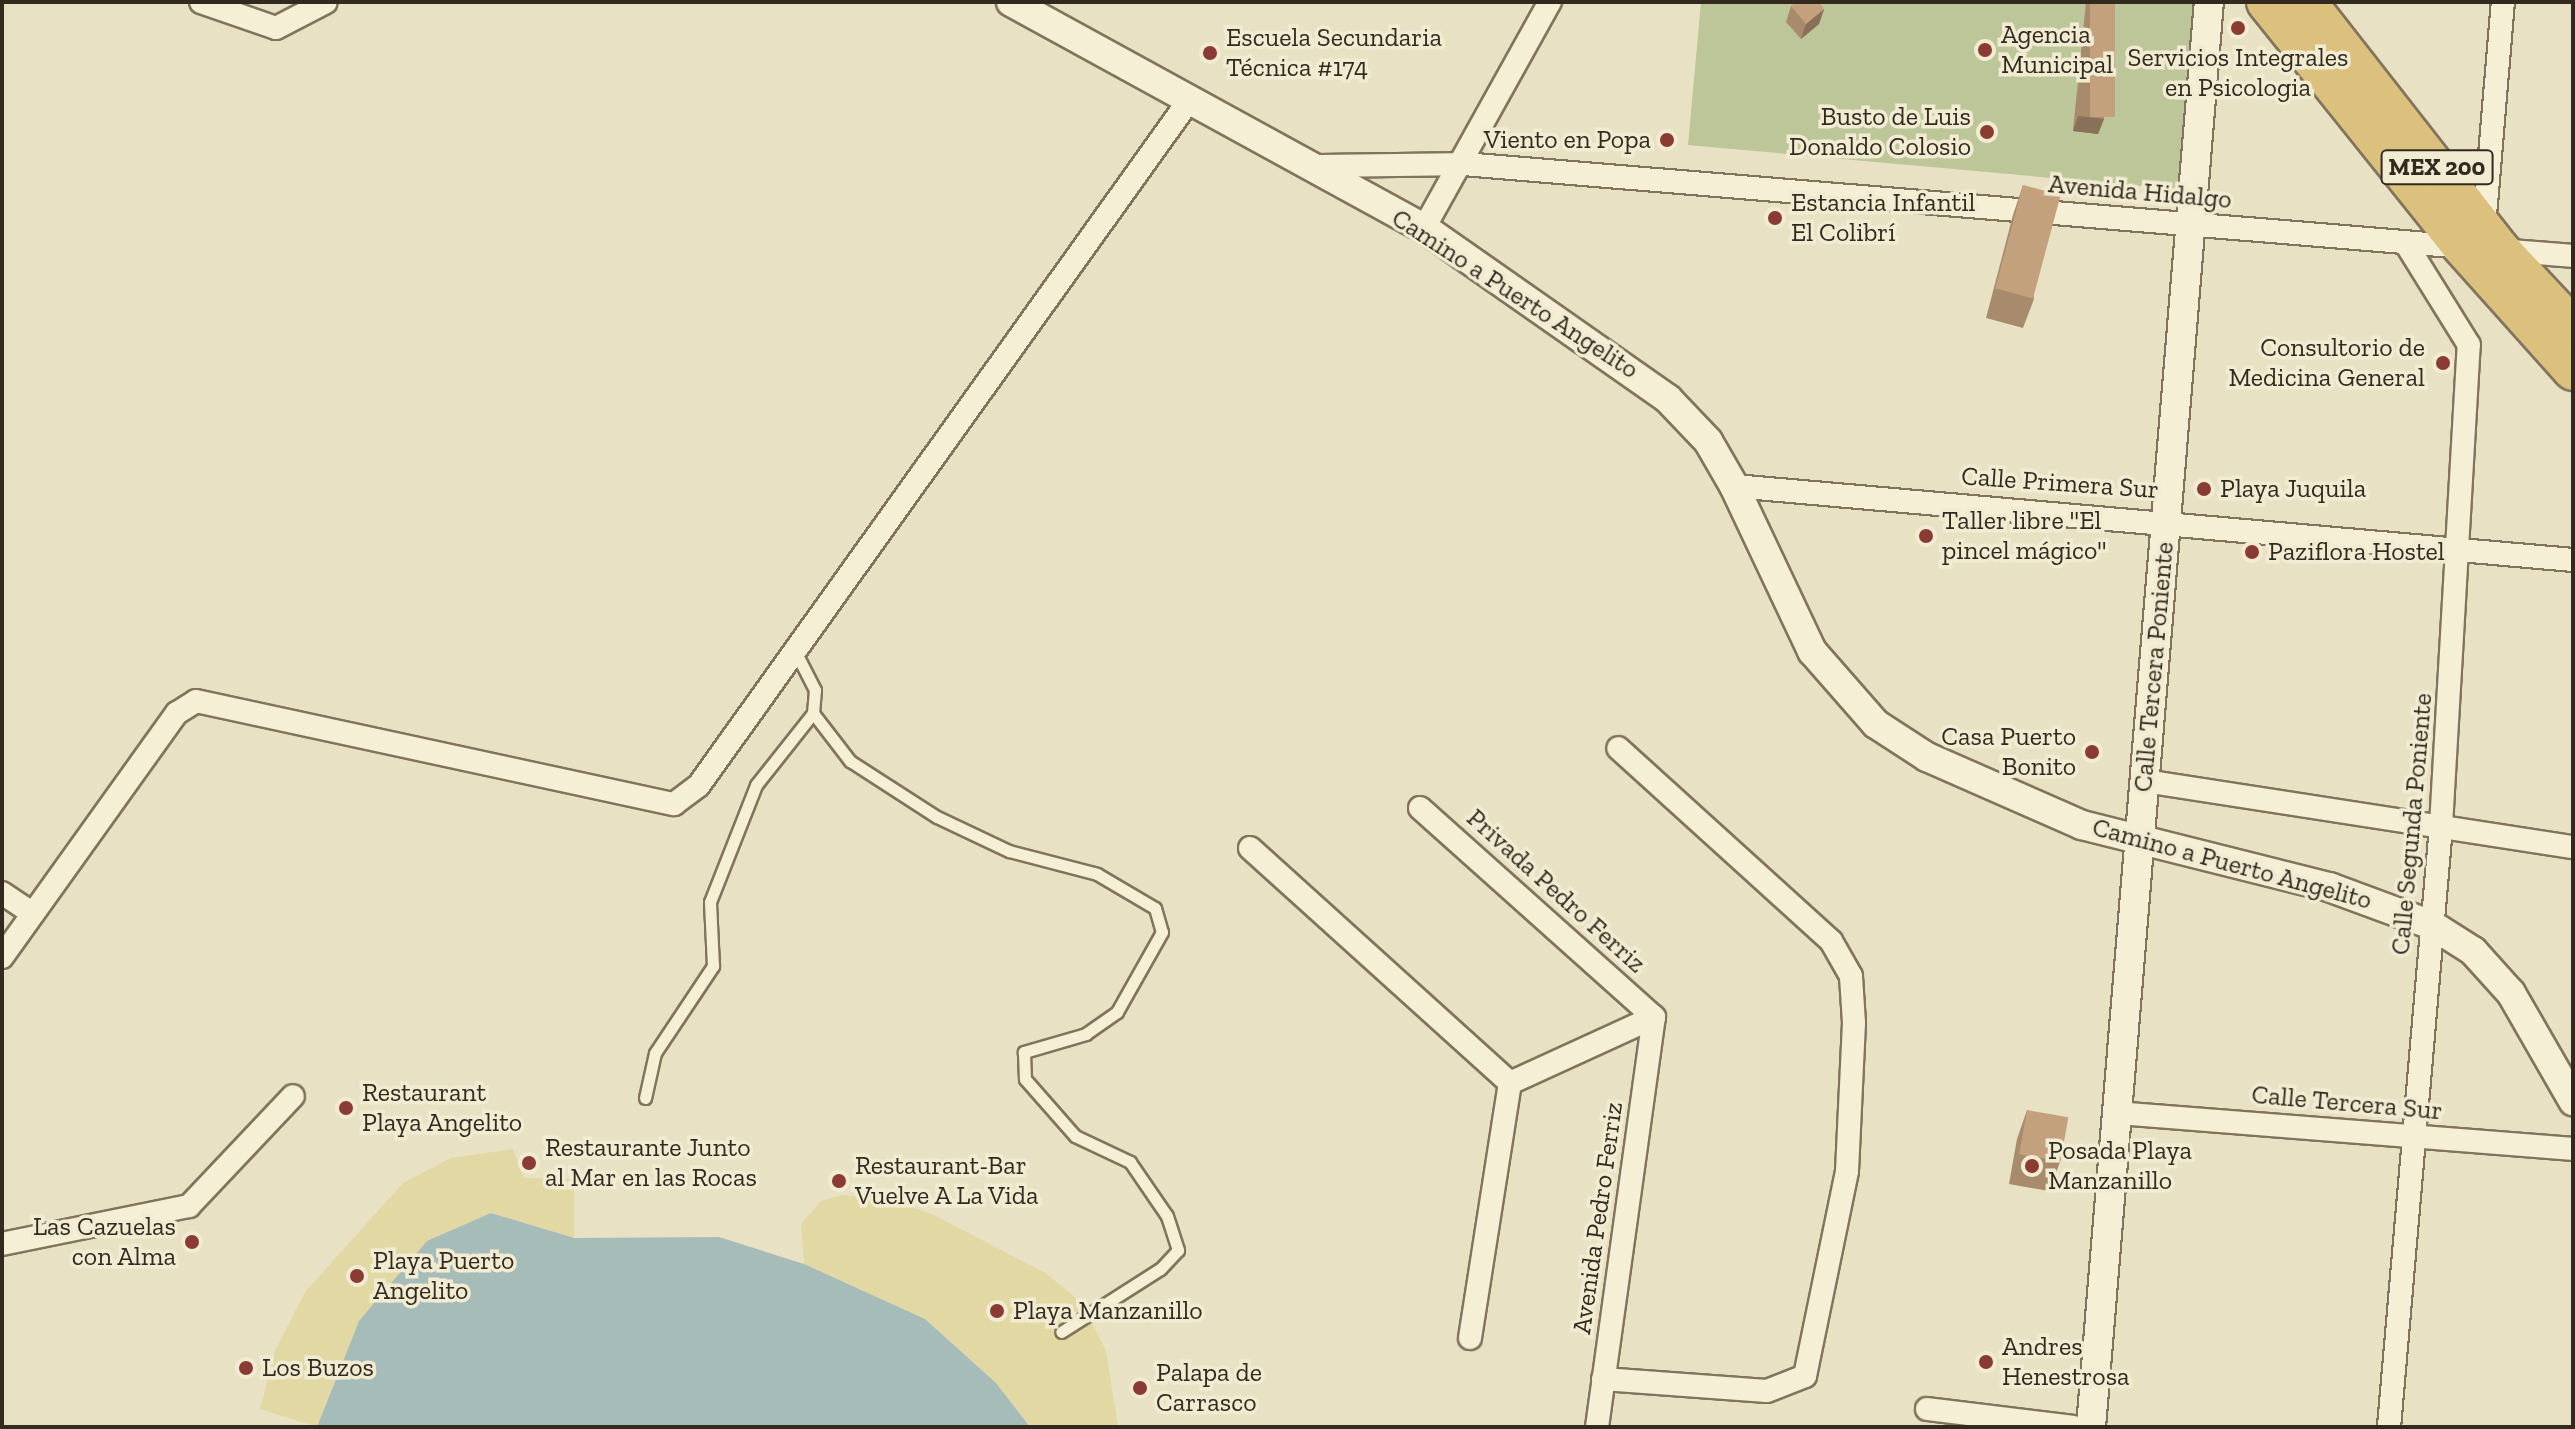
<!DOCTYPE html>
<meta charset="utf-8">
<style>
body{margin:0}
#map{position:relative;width:2575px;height:1429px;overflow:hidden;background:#e9e1c4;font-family:"Zilla Slab",serif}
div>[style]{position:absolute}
.green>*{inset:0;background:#bcc699}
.sand>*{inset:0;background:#e2d8a3}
.water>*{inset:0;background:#a5bcb8}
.roads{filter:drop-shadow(2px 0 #81745c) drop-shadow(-2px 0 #81745c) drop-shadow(0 2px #81745c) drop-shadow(0 -2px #81745c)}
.service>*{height:11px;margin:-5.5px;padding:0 5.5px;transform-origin:5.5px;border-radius:5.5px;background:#f5efd6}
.minor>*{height:22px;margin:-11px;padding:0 11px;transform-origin:11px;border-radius:11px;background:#f5efd6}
.tertiary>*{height:28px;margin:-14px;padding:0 14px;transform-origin:14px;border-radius:14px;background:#f5efd6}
.trunk>*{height:38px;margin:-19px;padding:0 19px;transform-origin:19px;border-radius:19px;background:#dcc17e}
.wall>*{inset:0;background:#a88a6c}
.shaded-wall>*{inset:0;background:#887158}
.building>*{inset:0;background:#c3a17d;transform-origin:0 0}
.dots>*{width:22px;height:22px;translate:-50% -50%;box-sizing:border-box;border:4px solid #f1ebd2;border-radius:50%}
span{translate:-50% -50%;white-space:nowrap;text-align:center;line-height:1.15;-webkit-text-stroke:7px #f1ebd2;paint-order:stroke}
.shield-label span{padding:2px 6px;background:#f1ebd2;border:2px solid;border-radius:6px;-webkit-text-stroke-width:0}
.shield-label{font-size:24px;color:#332a1f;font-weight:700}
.poi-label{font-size:26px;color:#332a1f}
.left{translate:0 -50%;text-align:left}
.right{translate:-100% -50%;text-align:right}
.street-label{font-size:26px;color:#332a1f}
.frame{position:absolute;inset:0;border:4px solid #332a1f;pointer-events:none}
</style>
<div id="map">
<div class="green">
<i style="clip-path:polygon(1701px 2px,2194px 2px,2201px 9px,2185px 190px,1688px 145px)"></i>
</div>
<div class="sand">
<i style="clip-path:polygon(513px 1149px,524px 1178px,574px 1179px,574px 1238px,491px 1213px,359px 1321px,317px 1427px,260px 1409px,275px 1351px,305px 1292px,403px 1183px,451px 1158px)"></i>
<i style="clip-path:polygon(842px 1195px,886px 1198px,932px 1214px,1047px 1274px,1082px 1303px,1106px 1351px,1118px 1427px,1030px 1427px,996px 1383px,925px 1319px,804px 1264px,801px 1224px,821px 1201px)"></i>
</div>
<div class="water">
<i style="clip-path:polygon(491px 1213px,574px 1238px,719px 1237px,804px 1264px,925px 1319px,996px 1383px,1030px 1427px,317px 1427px,359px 1321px,427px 1241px)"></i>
</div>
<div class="roads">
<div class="service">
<i style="left:813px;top:713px;width:61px;rotate:52.4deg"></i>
<i style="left:850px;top:761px;width:103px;rotate:32.8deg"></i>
<i style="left:937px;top:817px;width:80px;rotate:25.3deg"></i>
<i style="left:1009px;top:851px;width:91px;rotate:14.6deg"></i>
<i style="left:1097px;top:874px;width:67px;rotate:30.4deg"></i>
<i style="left:1155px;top:908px;width:25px;rotate:74deg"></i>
<i style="left:1162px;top:932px;width:92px;rotate:119.4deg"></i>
<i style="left:1117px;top:1012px;width:38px;rotate:145deg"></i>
<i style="left:1086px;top:1034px;width:65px;rotate:163.8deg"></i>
<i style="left:1024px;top:1052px;width:27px;rotate:88deg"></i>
<i style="left:1025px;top:1079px;width:76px;rotate:48.7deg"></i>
<i style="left:1075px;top:1136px;width:61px;rotate:25.3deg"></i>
<i style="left:1130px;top:1162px;width:65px;rotate:55.6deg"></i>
<i style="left:1167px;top:1216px;width:36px;rotate:72deg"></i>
<i style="left:1178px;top:1250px;width:26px;rotate:133deg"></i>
<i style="left:1160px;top:1269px;width:117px;rotate:147.5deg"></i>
<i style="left:645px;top:1098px;width:46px;rotate:-77.5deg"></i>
<i style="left:655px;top:1053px;width:105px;rotate:-56.3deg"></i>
<i style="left:713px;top:966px;width:64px;rotate:-92.7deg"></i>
<i style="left:710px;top:902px;width:126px;rotate:-68.5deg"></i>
<i style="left:756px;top:785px;width:92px;rotate:-51.6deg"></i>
<i style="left:813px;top:713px;width:23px;rotate:-85deg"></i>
<i style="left:815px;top:690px;width:44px;rotate:-117.1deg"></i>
</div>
<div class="minor">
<i style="left:201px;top:2px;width:79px;rotate:19.1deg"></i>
<i style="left:276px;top:28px;width:56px;rotate:-27.5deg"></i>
<i style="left:1310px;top:166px;width:153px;rotate:-0.7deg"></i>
<i style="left:1463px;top:164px;width:1004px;rotate:4.74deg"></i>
<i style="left:2484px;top:227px;width:226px;rotate:-85.2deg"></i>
<i style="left:1424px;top:228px;width:259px;rotate:-60.9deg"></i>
<i style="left:2499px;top:250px;width:74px;rotate:4.6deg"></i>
<i style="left:1734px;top:486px;width:842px;rotate:5.04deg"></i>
<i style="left:2145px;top:781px;width:433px;rotate:8.8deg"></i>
<i style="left:1420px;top:808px;width:314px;rotate:41.8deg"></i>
<i style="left:1250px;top:848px;width:350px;rotate:42.1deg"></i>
<i style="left:2px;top:893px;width:37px;rotate:34deg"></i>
<i style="left:2px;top:957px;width:300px;rotate:-54.4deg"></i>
<i style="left:177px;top:713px;width:22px;rotate:-32deg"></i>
<i style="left:196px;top:701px;width:489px;rotate:12.2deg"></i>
<i style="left:674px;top:804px;width:31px;rotate:-37deg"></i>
<i style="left:699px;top:785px;width:840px;rotate:-54.4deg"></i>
<i style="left:1510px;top:1083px;width:158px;rotate:-24.6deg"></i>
<i style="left:2117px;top:1113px;width:457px;rotate:4.5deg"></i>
<i style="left:2px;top:1244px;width:191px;rotate:-11.5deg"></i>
<i style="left:189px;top:1206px;width:151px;rotate:-46.6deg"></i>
<i style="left:1470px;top:1338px;width:258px;rotate:-81.1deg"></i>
<i style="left:1603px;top:1379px;width:164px;rotate:4.2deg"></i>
<i style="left:1767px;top:1391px;width:41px;rotate:-21.5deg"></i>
<i style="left:1805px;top:1376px;width:209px;rotate:-78.4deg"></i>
<i style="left:1847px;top:1171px;width:148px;rotate:-87.3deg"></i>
<i style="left:1854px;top:1023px;width:47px;rotate:-93.7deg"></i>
<i style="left:1851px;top:976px;width:40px;rotate:-119.7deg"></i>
<i style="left:1831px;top:941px;width:287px;rotate:-137.8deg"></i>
<i style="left:1927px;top:1409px;width:147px;rotate:7deg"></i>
<i style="left:1597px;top:1427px;width:414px;rotate:-82.1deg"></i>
<i style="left:2389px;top:1427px;width:603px;rotate:-85.05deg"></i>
<i style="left:2441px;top:826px;width:482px;rotate:-86.7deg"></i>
<i style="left:2469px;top:345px;width:121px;rotate:-121.9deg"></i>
</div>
<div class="tertiary">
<i style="left:1011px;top:2px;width:471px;rotate:28.7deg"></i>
<i style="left:1424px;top:228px;width:298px;rotate:35deg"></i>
<i style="left:1668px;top:399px;width:58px;rotate:46.4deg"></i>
<i style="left:1708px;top:441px;width:52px;rotate:60deg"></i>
<i style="left:1734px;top:486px;width:183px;rotate:64.7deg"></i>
<i style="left:1812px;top:651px;width:97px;rotate:48.8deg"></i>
<i style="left:1876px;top:724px;width:61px;rotate:32.9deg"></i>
<i style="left:1927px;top:757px;width:169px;rotate:23.7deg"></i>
<i style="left:2082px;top:825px;width:255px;rotate:14.1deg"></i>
<i style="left:2329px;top:887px;width:110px;rotate:20.3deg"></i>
<i style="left:2432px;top:925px;width:49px;rotate:32.4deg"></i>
<i style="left:2473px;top:951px;width:57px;rotate:47.9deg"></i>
<i style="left:2511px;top:993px;width:125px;rotate:60.1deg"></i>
<i style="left:2091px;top:1427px;width:1430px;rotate:-85.27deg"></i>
</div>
<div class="trunk">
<i style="left:2266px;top:2px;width:314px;rotate:51.3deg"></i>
<i style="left:2462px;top:247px;width:166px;rotate:48.2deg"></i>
<i style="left:2307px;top:2px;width:315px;rotate:52deg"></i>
<i style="left:2501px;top:250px;width:105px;rotate:46.9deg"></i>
</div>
</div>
<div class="wall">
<i style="clip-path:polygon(2086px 2px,2115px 2px,2104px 119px,2098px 134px,2073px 131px)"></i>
<i style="clip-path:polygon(1791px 6px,1824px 9px,1819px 24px,1801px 39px,1786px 22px)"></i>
<i style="clip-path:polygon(2023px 185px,2034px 299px,2023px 328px,1986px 318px,2013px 215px)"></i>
<i style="clip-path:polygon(2027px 1110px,2060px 1162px,2049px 1191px,2009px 1184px,2017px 1139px)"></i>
</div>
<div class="shaded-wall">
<i style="clip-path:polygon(1824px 9px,1819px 24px,1801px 39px,1806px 24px)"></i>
<i style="clip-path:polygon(2078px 116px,2104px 119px,2098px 134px,2073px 131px)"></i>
</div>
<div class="building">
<i style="clip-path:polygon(1797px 2px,1819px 2px,1824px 9px,1806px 24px,1791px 6px)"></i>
<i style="left:2090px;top:2px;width:25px;height:115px"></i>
<i style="left:2023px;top:185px;width:39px;height:107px;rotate:15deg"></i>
<i style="left:2027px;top:1110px;width:42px;height:45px;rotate:10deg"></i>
</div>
<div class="dots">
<i style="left:2238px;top:28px;background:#8a3b33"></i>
<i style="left:1985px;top:50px;background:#8a3b33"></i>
<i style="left:1210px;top:53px;background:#8a3b33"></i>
<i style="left:1987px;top:132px;background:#8a3b33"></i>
<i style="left:1667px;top:140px;background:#8a3b33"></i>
<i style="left:1775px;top:218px;background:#8a3b33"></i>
<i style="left:2443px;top:363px;background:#8a3b33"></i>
<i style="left:2204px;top:489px;background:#8a3b33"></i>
<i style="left:1926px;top:536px;background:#8a3b33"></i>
<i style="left:2252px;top:552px;background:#8a3b33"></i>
<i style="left:2092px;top:752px;background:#8a3b33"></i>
<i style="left:346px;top:1108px;background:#8a3b33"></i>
<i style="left:529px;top:1163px;background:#8a3b33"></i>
<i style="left:2032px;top:1166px;background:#8a3b33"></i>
<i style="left:839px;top:1181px;background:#8a3b33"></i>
<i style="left:192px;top:1242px;background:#8a3b33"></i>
<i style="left:357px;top:1276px;background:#8a3b33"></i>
<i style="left:997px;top:1311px;background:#8a3b33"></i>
<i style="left:1986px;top:1362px;background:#8a3b33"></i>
<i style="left:246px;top:1368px;background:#8a3b33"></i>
<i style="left:1140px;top:1388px;background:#8a3b33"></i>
</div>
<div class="shield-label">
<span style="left:2437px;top:167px">MEX 200</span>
</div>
<div class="poi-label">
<span class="left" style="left:2001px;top:50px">Agencia<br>Municipal</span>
<span class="left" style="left:1226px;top:53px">Escuela Secundaria<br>Técnica #174</span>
<span style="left:2238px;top:73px">Servicios Integrales<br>en Psicologia</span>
<span class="right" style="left:1971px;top:132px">Busto de Luis<br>Donaldo Colosio</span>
<span class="right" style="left:1651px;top:140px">Viento en Popa</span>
<span class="left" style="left:1791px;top:218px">Estancia Infantil<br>El Colibrí</span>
<span class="right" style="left:2425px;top:363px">Consultorio de<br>Medicina General</span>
<span class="left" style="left:2220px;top:489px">Playa Juquila</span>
<span class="left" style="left:1942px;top:536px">Taller libre "El<br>pincel mágico"</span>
<span class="left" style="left:2268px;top:552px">Paziflora Hostel</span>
<span class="right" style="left:2076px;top:752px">Casa Puerto<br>Bonito</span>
<span class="left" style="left:362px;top:1108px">Restaurant<br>Playa Angelito</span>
<span class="left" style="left:545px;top:1163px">Restaurante Junto<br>al Mar en las Rocas</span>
<span class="left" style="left:2048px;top:1166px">Posada Playa<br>Manzanillo</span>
<span class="left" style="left:855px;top:1181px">Restaurant-Bar<br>Vuelve A La Vida</span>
<span class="right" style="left:176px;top:1242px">Las Cazuelas<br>con Alma</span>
<span class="left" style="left:373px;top:1276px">Playa Puerto<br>Angelito</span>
<span class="left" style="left:1013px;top:1311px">Playa Manzanillo</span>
<span class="left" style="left:2002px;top:1362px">Andres<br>Henestrosa</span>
<span class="left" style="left:262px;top:1368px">Los Buzos</span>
<span class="left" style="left:1156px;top:1388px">Palapa de<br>Carrasco</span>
</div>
<div class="street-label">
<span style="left:2140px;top:192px;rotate:5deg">Avenida Hidalgo</span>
<span style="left:1515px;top:294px;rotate:33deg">Camino a Puerto Angelito</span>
<span style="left:2060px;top:483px;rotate:4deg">Calle Primera Sur</span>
<span style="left:2154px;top:667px;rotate:-85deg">Calle Tercera Poniente</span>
<span style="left:2412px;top:824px;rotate:-85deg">Calle Segunda Poniente</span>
<span style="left:2232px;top:864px;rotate:15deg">Camino a Puerto Angelito</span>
<span style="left:1556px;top:891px;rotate:42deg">Privada Pedro Ferriz</span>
<span style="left:2347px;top:1103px;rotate:5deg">Calle Tercera Sur</span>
<span style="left:1598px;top:1218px;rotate:-82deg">Avenida Pedro Ferriz</span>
</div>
<div class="frame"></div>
</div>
